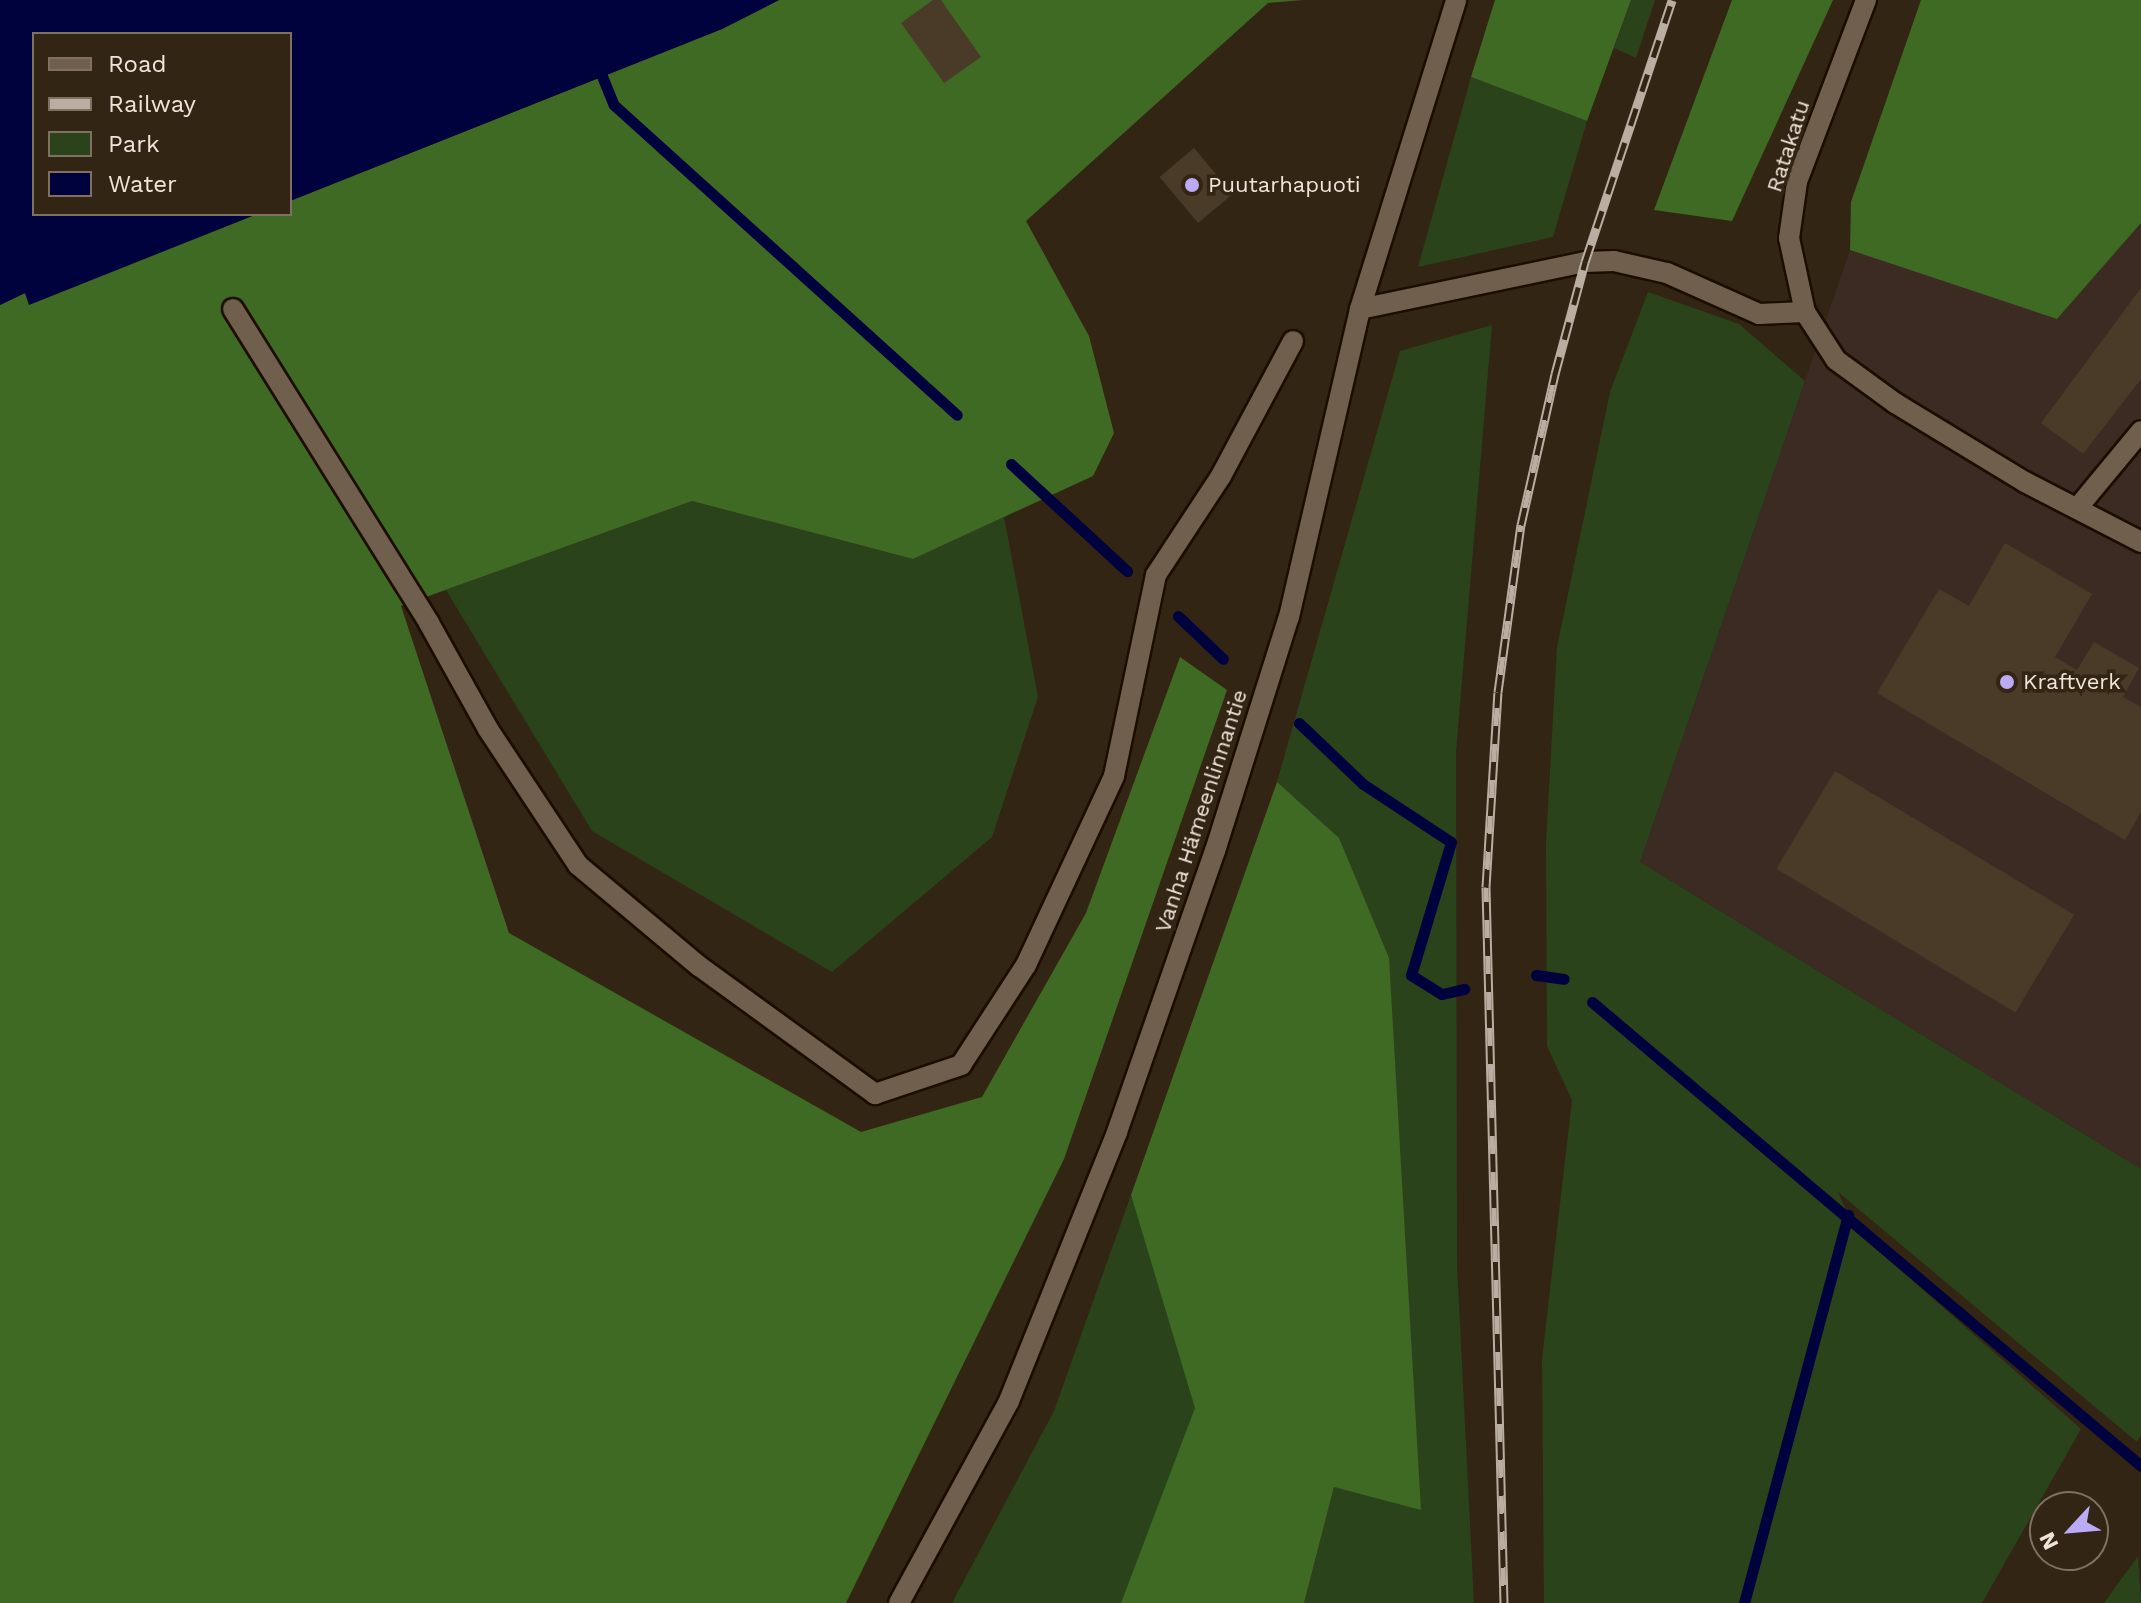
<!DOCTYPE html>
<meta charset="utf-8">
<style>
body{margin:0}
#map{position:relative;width:2141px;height:1603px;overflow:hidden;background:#332513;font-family:"Work Sans",sans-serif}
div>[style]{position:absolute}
.industrial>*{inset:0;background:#3c2b22}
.green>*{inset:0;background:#2a431a}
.forest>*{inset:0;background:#3f6a23}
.water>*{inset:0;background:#00023d}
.stream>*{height:11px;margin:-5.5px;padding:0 5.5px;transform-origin:5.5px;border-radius:5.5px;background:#00023d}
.building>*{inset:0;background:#4a3a28;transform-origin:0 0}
.roads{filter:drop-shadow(2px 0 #1b0d00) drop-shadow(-2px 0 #1b0d00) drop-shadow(0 2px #1b0d00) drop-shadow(0 -2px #1b0d00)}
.minor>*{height:20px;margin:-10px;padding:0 10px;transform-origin:10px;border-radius:10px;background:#705f4c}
.rail>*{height:9px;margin-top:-4.5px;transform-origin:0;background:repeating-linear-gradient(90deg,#332513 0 18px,#b9aea1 0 36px);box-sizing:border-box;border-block:2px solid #b9aea1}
.dots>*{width:22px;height:22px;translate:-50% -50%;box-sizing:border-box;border:4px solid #332513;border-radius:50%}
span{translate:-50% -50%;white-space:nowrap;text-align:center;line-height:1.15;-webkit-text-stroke:7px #332513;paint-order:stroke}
.street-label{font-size:22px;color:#eee4d9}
.poi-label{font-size:22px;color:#eee4d9}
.left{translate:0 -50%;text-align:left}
.legend{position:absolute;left:32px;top:32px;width:260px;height:184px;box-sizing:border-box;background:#332513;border:2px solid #7e7162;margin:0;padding:10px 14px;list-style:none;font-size:24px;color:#eee4d9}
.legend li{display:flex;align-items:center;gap:16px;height:40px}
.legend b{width:40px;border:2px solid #7e7162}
.north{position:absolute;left:2029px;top:1491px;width:80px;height:80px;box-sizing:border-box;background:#332513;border:2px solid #7e7162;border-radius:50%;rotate:244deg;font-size:22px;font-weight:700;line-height:32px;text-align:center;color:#eee4d9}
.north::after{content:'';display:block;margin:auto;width:28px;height:36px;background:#bbaaf6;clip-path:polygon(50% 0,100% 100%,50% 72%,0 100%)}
</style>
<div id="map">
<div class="industrial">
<i style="clip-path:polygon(2141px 223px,2141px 1169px,1640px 862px,1850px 250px,2057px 319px)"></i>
</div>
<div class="green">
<i style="clip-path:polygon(1631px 0,1655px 0,1636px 58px,1614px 48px)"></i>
<i style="clip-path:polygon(1471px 77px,1587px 121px,1553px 237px,1418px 267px)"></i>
<i style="clip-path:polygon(1648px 292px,1739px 324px,1805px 381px,1640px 862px,2141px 1169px,2141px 1434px,2137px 1442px,1838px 1192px,1855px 1230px,2081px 1429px,1982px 1603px,1544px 1603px,1542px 1359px,1572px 1100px,1547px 1046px,1546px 842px,1557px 647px,1610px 392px)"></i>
<i style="clip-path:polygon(1492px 325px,1456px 752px,1457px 1265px,1474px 1603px,1304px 1603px,1334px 1487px,1421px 1509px,1277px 782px,1400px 351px)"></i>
<i style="clip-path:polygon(692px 501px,913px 559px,1004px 517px,1038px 697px,992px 837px,832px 972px,592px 831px,446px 590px)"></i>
<i style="clip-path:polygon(1131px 1195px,1196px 1408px,1121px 1603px,952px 1603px,1054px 1411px)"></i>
<i style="clip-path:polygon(2138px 1556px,2141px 1603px,2104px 1603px)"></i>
</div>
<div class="forest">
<i style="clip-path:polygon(779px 0,1303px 0,1268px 3px,1026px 221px,1089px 336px,1114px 433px,1093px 476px,913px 559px,692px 501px,401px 606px,509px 933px,861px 1132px,982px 1097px,1086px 913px,1180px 657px,1227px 690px,1064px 1159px,846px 1603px,0 1603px,0 305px,25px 293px,30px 304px,257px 214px,290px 214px,290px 201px,722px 29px)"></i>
<i style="clip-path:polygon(1495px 0,1631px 0,1587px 121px,1471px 77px)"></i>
<i style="clip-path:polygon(1732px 0,1833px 0,1732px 221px,1654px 210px)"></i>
<i style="clip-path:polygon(1921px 0,2141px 0,2141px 223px,2057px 319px,1850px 250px,1851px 202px)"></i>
<i style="clip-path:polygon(1277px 782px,1339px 838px,1389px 958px,1421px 1510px,1334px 1487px,1304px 1603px,1121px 1603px,1195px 1408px,1131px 1195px)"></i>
</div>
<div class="water">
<i style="clip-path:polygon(0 0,779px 0,722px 29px,290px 201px,290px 34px,34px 34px,34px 214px,257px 214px,29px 305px,25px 293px,0 305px)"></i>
</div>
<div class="stream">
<i style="left:602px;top:76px;width:31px;rotate:68deg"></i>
<i style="left:614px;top:105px;width:462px;rotate:42.1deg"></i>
<i style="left:1011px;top:464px;width:158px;rotate:42.7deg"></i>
<i style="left:1178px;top:616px;width:62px;rotate:43.7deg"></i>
<i style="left:1299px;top:723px;width:88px;rotate:43.6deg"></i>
<i style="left:1363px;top:784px;width:105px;rotate:33.4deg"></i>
<i style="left:1451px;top:842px;width:139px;rotate:106.7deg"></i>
<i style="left:1411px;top:975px;width:36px;rotate:32deg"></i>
<i style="left:1442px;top:994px;width:23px;rotate:-13deg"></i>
<i style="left:1536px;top:975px;width:28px;rotate:8deg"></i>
<i style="left:1592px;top:1002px;width:719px;rotate:40.2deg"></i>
<i style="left:1744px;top:1603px;width:402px;rotate:-75deg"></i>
</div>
<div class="building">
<i style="clip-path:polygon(933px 0,941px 0,981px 57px,944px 83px,901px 23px)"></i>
<i style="left:1194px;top:148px;width:60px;height:45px;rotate:50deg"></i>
<i style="clip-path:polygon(2141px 288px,2141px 379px,2083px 454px,2041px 423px)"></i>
<i style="clip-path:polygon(2005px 543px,2092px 594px,2055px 657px,2077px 670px,2094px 642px,2139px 668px,2123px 697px,2141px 707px,2141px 812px,2125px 840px,1877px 693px,1939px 589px,1969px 606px)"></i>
<i style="left:1835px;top:771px;width:279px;height:114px;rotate:31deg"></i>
</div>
<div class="roads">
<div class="minor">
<i style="left:1866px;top:0;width:195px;rotate:110.8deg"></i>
<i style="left:1797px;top:182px;width:57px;rotate:98.1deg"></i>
<i style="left:1789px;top:238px;width:76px;rotate:77.8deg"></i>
<i style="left:1805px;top:312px;width:57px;rotate:57.1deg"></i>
<i style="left:1836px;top:360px;width:73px;rotate:36.1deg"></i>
<i style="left:1895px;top:403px;width:152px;rotate:31.3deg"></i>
<i style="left:2025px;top:482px;width:131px;rotate:27.3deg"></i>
<i style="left:233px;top:309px;width:370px;rotate:58deg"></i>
<i style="left:429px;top:623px;width:121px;rotate:60.9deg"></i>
<i style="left:488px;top:729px;width:163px;rotate:56.5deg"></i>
<i style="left:578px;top:865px;width:158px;rotate:39.9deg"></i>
<i style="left:699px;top:966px;width:218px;rotate:36deg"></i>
<i style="left:875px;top:1094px;width:91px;rotate:-18.6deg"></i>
<i style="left:961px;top:1065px;width:119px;rotate:-57deg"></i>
<i style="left:1026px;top:965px;width:208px;rotate:-65deg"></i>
<i style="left:1114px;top:776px;width:205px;rotate:-78.2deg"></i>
<i style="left:1156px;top:575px;width:118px;rotate:-56.7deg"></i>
<i style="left:1221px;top:476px;width:153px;rotate:-61.9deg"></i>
<i style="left:1360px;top:309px;width:230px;rotate:-11.8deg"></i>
<i style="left:1585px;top:262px;width:29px;rotate:-2deg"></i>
<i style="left:1614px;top:261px;width:54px;rotate:12.8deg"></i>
<i style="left:1667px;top:273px;width:101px;rotate:24deg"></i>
<i style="left:1759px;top:314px;width:46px;rotate:-2.5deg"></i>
<i style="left:2079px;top:506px;width:97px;rotate:-50.4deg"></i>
<i style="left:899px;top:1603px;width:230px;rotate:-61.4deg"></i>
<i style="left:1009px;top:1401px;width:290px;rotate:-68.1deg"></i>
<i style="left:1117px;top:1132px;width:298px;rotate:-70.8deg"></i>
<i style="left:1215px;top:851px;width:245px;rotate:-72.5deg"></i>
<i style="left:1289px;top:617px;width:316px;rotate:-77deg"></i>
<i style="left:1360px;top:309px;width:324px;rotate:-72.7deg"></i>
</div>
</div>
<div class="rail">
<i style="left:1504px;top:1603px;width:716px;rotate:-91.44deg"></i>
<i style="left:1486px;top:887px;width:195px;rotate:-86.5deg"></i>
<i style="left:1498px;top:692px;width:169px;rotate:-82.2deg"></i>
<i style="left:1521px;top:525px;width:155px;rotate:-77.3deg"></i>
<i style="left:1555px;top:374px;width:116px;rotate:-75deg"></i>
<i style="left:1585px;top:262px;width:276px;rotate:-71.6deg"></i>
</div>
<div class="dots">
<i style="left:1192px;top:185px;background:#bbaaf6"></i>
<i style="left:2007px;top:682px;background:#bbaaf6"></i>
</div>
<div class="street-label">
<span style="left:1788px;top:146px;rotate:-72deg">Ratakatu</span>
<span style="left:1201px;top:811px;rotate:-72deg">Vanha Hämeenlinnantie</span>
</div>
<div class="poi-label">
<span class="left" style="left:1208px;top:185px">Puutarhapuoti</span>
<span class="left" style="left:2023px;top:682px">Kraftverk</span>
</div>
<ul class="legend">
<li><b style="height:10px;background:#705f4c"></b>Road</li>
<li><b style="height:10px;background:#b9aea1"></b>Railway</li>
<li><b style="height:22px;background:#2a431a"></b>Park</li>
<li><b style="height:22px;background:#00023d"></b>Water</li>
</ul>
<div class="north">N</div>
</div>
